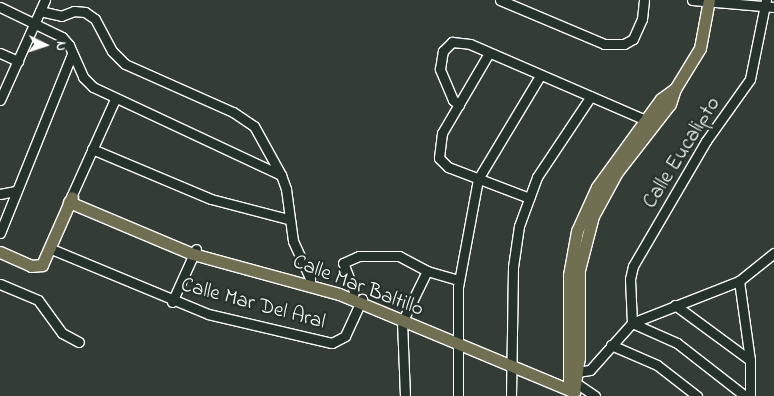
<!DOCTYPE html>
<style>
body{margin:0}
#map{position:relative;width:774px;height:396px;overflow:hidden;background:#343d35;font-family:"Indie Flower",sans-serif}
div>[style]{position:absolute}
.roads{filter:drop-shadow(1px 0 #fff) drop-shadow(-1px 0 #fff) drop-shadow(0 1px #fff) drop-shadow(0 -1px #fff)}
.minor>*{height:9px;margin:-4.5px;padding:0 4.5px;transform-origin:4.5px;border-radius:4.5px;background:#26332d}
.major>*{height:11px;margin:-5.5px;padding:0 5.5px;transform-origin:5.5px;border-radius:5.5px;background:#706f52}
span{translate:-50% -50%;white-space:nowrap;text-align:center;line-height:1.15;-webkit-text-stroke:5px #26332d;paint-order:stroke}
.street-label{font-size:21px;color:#fff}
.north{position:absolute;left:20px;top:20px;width:50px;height:50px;-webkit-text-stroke:4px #26332d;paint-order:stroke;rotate:94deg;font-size:14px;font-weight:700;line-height:20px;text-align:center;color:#fff}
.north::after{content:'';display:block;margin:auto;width:18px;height:22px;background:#fff;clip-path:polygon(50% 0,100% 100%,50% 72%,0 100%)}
</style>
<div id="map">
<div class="roads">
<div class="minor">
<i style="left:500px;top:0;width:113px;rotate:22.9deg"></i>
<i style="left:604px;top:44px;width:20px"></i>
<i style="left:624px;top:44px;width:10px;rotate:-29deg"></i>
<i style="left:633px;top:39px;width:22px;rotate:-66deg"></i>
<i style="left:642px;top:19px;width:19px;rotate:-84deg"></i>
<i style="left:692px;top:0;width:82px;rotate:4.9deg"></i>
<i style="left:0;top:7px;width:69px;rotate:25.8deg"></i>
<i style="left:62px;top:37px;width:11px;rotate:49deg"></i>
<i style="left:69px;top:45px;width:35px;rotate:66deg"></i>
<i style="left:83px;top:77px;width:14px;rotate:45deg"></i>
<i style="left:93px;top:87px;width:208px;rotate:25.1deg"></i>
<i style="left:281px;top:175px;width:15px;rotate:70deg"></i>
<i style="left:286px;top:189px;width:52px;rotate:82.3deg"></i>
<i style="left:293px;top:241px;width:41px;rotate:65.3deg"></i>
<i style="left:310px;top:278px;width:6px;rotate:90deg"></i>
<i style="left:40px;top:11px;width:22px;rotate:13deg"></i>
<i style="left:61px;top:16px;width:14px;rotate:-21deg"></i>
<i style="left:74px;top:11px;width:11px;rotate:5deg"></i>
<i style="left:85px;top:12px;width:12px;rotate:35deg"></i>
<i style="left:95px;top:19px;width:36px;rotate:62deg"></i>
<i style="left:112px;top:51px;width:18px;rotate:45deg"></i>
<i style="left:125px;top:64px;width:118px;rotate:24deg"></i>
<i style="left:233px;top:112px;width:25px;rotate:34deg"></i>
<i style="left:254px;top:126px;width:56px;rotate:61.1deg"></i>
<i style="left:0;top:53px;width:20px;rotate:24deg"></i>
<i style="left:489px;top:53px;width:93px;rotate:120.4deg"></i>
<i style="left:442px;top:133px;width:25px;rotate:97deg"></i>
<i style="left:439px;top:158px;width:13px;rotate:45deg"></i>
<i style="left:448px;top:167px;width:87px;rotate:20.9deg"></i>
<i style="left:0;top:100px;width:110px;rotate:-65.8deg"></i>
<i style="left:459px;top:105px;width:8px;rotate:-140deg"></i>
<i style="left:453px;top:100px;width:34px;rotate:-113deg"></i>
<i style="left:440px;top:69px;width:18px;rotate:-81deg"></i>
<i style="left:443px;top:51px;width:13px;rotate:-45deg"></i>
<i style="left:452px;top:42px;width:18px;rotate:6deg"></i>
<i style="left:470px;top:44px;width:196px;rotate:23.4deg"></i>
<i style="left:92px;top:149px;width:129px;rotate:22.8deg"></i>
<i style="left:211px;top:199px;width:80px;rotate:14.6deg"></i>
<i style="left:0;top:194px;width:16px;rotate:-11deg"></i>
<i style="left:71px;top:197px;width:107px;rotate:-65.8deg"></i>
<i style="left:0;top:233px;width:193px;rotate:-68.1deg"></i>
<i style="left:49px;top:248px;width:172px;rotate:22.5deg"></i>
<i style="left:208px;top:314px;width:127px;rotate:13.2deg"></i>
<i style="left:332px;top:343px;width:15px;rotate:-28deg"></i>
<i style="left:345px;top:336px;width:41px;rotate:-65.3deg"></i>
<i style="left:0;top:284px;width:41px;rotate:22.8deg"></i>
<i style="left:38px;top:300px;width:41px;rotate:54deg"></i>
<i style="left:62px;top:333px;width:19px;rotate:28deg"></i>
<i style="left:352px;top:300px;width:9px;rotate:-77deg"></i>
<i style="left:354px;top:291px;width:30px;rotate:-111deg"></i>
<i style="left:343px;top:263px;width:17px;rotate:-24deg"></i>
<i style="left:359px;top:256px;width:40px"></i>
<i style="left:399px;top:256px;width:32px;rotate:28deg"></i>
<i style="left:427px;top:271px;width:32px;rotate:16deg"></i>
<i style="left:172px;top:302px;width:58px;rotate:-65.6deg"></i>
<i style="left:675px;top:305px;width:93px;rotate:36.3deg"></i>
<i style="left:750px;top:360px;width:80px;rotate:-97.9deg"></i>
<i style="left:632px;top:323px;width:44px;rotate:-92.6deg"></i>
<i style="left:630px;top:279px;width:13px;rotate:-77deg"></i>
<i style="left:633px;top:266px;width:145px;rotate:-59.7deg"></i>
<i style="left:706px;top:141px;width:76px;rotate:-54.6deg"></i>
<i style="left:750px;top:79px;width:81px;rotate:-78.6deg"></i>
<i style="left:632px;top:323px;width:49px;rotate:24deg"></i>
<i style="left:677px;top:343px;width:86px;rotate:37.9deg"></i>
<i style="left:611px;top:345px;width:50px;rotate:23.5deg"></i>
<i style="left:657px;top:365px;width:51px;rotate:37.8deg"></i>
<i style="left:750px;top:360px;width:36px;rotate:90deg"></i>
<i style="left:571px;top:373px;width:19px;rotate:-9deg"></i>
<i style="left:590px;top:370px;width:63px;rotate:-48.2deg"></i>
<i style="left:632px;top:323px;width:115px;rotate:-21.4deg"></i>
<i style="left:739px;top:281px;width:45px;rotate:-38.7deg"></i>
<i style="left:576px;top:383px;width:23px;rotate:34deg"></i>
<i style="left:405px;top:396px;width:74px;rotate:-92.3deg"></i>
<i style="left:402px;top:322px;width:57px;rotate:-63.9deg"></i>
<i style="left:458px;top:396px;width:109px;rotate:-90deg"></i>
<i style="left:458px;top:287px;width:110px;rotate:-79.5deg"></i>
<i style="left:478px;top:179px;width:120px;rotate:-59deg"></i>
<i style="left:511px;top:396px;width:129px;rotate:-89.1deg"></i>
<i style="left:513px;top:267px;width:41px;rotate:-81.7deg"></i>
<i style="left:519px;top:226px;width:52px;rotate:-69.8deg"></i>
<i style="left:537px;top:177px;width:97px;rotate:-56.3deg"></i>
</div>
<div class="major">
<i style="left:69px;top:202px;width:134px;rotate:22.8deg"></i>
<i style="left:193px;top:254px;width:151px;rotate:15.3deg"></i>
<i style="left:339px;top:294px;width:255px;rotate:22.6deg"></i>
<i style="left:574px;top:392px;width:34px;rotate:-82deg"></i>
<i style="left:579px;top:358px;width:88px;rotate:-90deg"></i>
<i style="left:579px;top:270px;width:56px;rotate:-75.5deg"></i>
<i style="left:593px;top:216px;width:50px;rotate:-61.4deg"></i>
<i style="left:617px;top:172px;width:86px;rotate:-52.1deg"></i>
<i style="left:670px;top:104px;width:16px;rotate:-72deg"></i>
<i style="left:675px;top:89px;width:48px;rotate:-58.6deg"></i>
<i style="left:700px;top:48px;width:49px;rotate:-79.4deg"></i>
<i style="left:0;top:252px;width:34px;rotate:24deg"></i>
<i style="left:31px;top:266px;width:11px;rotate:-5deg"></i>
<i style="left:42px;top:265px;width:74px;rotate:-66.2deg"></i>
<i style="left:569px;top:381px;width:106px;rotate:-90deg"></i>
<i style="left:569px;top:275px;width:45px;rotate:-79.7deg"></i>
<i style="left:577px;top:231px;width:48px;rotate:-65.6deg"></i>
<i style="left:597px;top:187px;width:109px;rotate:-54deg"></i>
<i style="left:661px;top:99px;width:17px;rotate:-36deg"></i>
</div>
</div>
<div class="street-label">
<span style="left:682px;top:153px;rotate:-58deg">Calle Eucalipto</span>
<span style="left:358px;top:286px;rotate:21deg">Calle Mar Baltillo</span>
<span style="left:253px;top:304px;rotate:15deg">Calle Mar Del Aral</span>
</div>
<div class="north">N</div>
</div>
